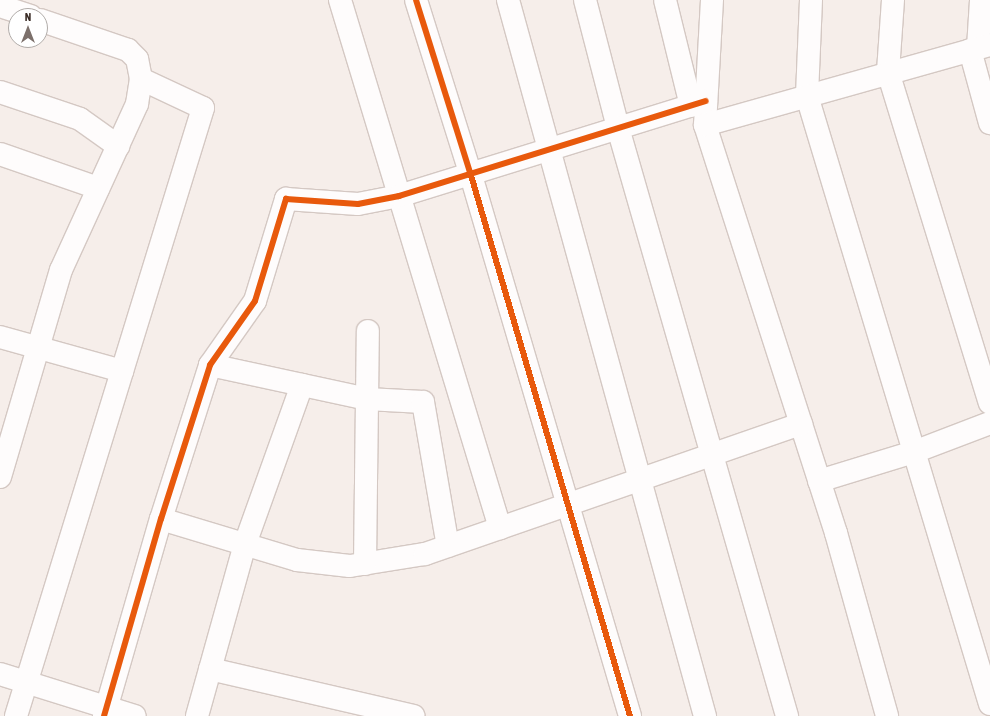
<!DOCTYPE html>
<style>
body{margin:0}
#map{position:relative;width:990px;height:716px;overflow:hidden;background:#f6eeea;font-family:"Asap Condensed",sans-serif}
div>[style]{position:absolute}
.roads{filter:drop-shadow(1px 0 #d4c8c3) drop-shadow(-1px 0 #d4c8c3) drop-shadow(0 1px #d4c8c3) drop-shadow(0 -1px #d4c8c3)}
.minor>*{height:22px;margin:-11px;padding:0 11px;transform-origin:11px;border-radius:11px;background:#fefcfc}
.cycleway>*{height:6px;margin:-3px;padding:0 3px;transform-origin:3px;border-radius:3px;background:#e8590c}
span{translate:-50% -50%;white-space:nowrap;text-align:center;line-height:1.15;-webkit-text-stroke:4px #fff;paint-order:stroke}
.north{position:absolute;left:8px;top:8px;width:40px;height:40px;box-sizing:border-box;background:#fff;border:1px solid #b0aba8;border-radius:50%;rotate:0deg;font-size:11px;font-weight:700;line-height:16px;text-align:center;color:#3a2c26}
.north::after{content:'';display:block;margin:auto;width:14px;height:18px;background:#7c706b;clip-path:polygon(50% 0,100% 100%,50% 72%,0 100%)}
</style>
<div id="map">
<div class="roads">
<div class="minor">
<i style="left:340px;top:0;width:552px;rotate:73.14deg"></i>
<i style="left:416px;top:0;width:180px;rotate:72.6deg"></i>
<i style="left:470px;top:172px;width:567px;rotate:73.61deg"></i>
<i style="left:508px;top:0;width:743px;rotate:74.62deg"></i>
<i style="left:585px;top:0;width:132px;rotate:75.5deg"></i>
<i style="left:618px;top:128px;width:612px;rotate:73.96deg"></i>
<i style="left:665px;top:0;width:109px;rotate:76.2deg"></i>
<i style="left:712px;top:0;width:125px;rotate:93.2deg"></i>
<i style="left:705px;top:125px;width:429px;rotate:72.2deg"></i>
<i style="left:836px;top:533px;width:190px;rotate:74.4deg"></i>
<i style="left:811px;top:0;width:96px;rotate:92.4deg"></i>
<i style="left:807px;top:96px;width:635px;rotate:73.25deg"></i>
<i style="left:893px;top:0;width:72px;rotate:94deg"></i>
<i style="left:888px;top:72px;width:346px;rotate:72.9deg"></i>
<i style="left:0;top:6px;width:32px;rotate:18deg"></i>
<i style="left:978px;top:48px;width:48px;rotate:-86.4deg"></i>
<i style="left:970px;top:50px;width:76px;rotate:74.7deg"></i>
<i style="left:0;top:92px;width:84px;rotate:18.6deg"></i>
<i style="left:80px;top:119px;width:47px;rotate:35.4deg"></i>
<i style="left:705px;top:125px;width:296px;rotate:-15.7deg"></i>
<i style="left:0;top:154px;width:104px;rotate:19.1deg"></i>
<i style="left:0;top:337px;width:127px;rotate:15.6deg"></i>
<i style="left:210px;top:365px;width:161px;rotate:12.2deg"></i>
<i style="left:367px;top:399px;width:56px;rotate:3.1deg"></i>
<i style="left:423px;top:402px;width:146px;rotate:80.2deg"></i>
<i style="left:0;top:477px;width:216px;rotate:-73.6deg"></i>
<i style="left:61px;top:270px;width:183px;rotate:-65.4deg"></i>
<i style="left:137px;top:104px;width:25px;rotate:-81deg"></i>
<i style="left:141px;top:79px;width:20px;rotate:-101deg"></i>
<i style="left:137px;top:59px;width:13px;rotate:-135deg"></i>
<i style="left:128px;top:50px;width:93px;rotate:-161.2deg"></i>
<i style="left:819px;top:481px;width:99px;rotate:-17deg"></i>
<i style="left:914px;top:452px;width:81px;rotate:-20.9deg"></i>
<i style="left:161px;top:519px;width:142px;rotate:16.8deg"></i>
<i style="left:297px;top:560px;width:53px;rotate:6.5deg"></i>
<i style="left:350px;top:566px;width:76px;rotate:-9.1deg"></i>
<i style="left:425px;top:554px;width:398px;rotate:-19.1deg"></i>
<i style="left:365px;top:564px;width:233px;rotate:-89.3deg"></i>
<i style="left:210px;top:669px;width:209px;rotate:13deg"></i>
<i style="left:0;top:674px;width:141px;rotate:17.3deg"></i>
<i style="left:16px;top:716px;width:636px;rotate:-72.9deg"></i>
<i style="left:203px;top:108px;width:68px;rotate:-154.9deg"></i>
<i style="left:104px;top:716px;width:205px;rotate:-73.9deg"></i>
<i style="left:161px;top:519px;width:162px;rotate:-72.3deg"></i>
<i style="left:210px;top:365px;width:78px;rotate:-54.9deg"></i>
<i style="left:255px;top:301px;width:107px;rotate:-73.1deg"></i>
<i style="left:286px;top:199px;width:72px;rotate:4deg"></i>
<i style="left:358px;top:204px;width:42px;rotate:-11deg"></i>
<i style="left:399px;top:196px;width:321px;rotate:-17.2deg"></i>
<i style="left:197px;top:716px;width:179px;rotate:-74.4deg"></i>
<i style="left:245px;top:544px;width:169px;rotate:-70.3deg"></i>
</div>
</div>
<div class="cycleway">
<i style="left:416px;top:0;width:180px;rotate:72.6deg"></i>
<i style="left:470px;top:172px;width:567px;rotate:73.61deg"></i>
<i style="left:104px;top:716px;width:205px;rotate:-73.9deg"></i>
<i style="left:161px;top:519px;width:162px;rotate:-72.3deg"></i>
<i style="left:210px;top:365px;width:78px;rotate:-54.9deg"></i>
<i style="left:255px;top:301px;width:107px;rotate:-73.1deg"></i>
<i style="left:286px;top:199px;width:72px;rotate:4deg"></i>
<i style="left:358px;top:204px;width:42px;rotate:-11deg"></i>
<i style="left:399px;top:196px;width:321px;rotate:-17.2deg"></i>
</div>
<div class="north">N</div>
</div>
